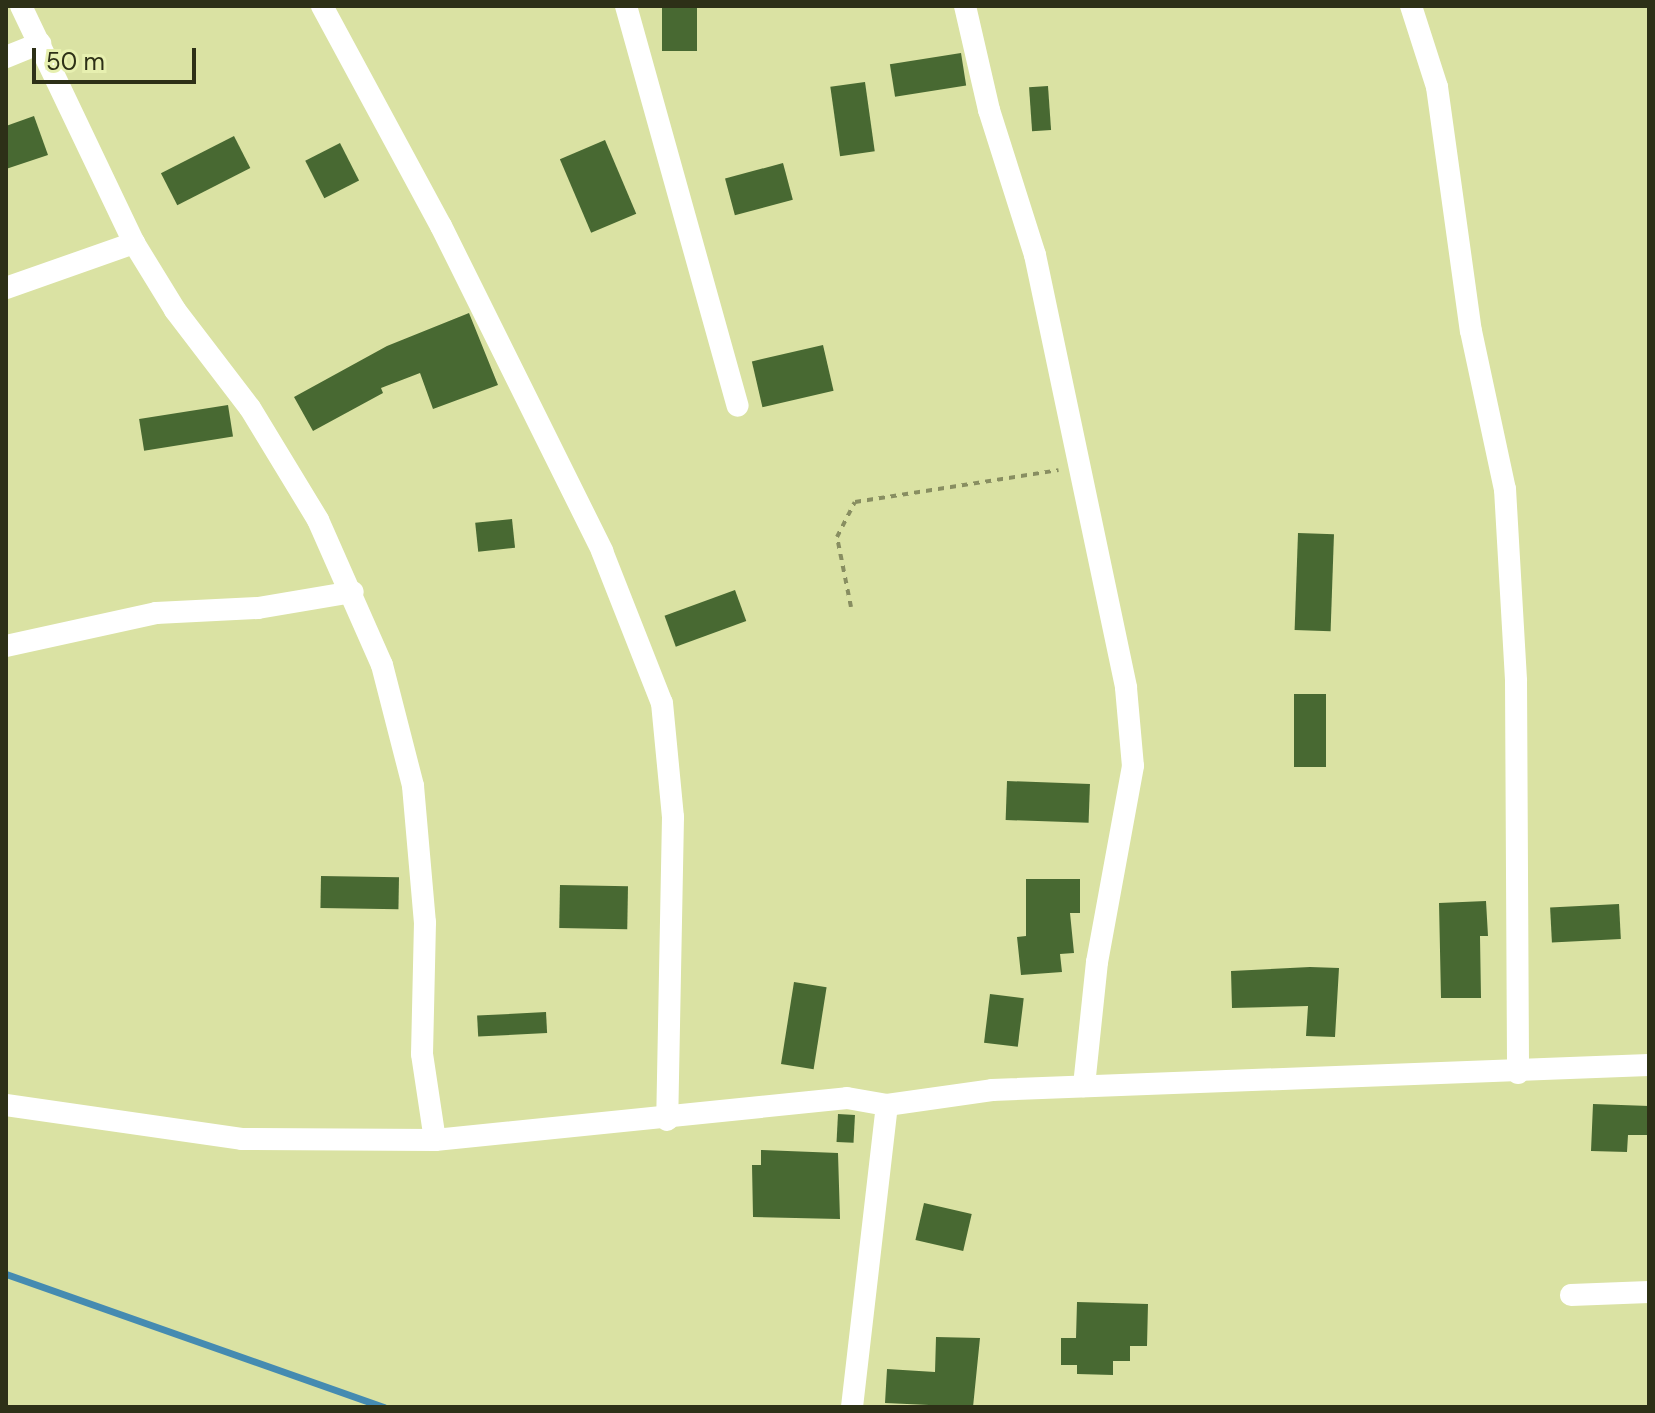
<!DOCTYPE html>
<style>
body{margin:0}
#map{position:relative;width:1655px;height:1413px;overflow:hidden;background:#dae2a3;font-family:"DM Sans",sans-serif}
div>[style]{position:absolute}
.stream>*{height:7px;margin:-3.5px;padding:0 3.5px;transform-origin:3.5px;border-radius:3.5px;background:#458bb1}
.building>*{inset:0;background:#486932;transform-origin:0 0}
.path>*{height:4px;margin-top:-2px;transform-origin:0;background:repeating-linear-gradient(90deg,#888e61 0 6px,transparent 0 12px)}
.minor>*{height:22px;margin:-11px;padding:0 11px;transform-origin:11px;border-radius:11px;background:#fff}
span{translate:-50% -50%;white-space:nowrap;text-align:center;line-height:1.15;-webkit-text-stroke:8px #e7f0b0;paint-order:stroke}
.frame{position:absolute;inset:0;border:8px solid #2d3017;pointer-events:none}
.scale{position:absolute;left:32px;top:48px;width:164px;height:36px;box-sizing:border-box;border:4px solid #2d3017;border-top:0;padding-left:10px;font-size:24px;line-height:28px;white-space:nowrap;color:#2d3017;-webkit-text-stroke:6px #e7f0b0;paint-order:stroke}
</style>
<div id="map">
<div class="stream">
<i style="left:6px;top:1274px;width:401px;rotate:19.4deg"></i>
</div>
<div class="building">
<i style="left:662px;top:6px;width:35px;height:45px"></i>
<i style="left:961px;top:53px;width:33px;height:72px;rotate:81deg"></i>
<i style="left:865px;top:82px;width:70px;height:35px;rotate:82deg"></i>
<i style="left:1048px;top:86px;width:44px;height:19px;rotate:86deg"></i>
<i style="clip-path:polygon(34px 116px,48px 155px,6px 169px,6px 126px)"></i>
<i style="left:234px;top:136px;width:36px;height:82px;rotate:63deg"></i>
<i style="left:605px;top:140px;width:80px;height:49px;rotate:67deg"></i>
<i style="left:340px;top:143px;width:42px;height:39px;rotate:63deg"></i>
<i style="left:783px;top:163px;width:38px;height:60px;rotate:75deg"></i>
<i style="clip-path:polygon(469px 313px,498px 385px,433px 409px,420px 373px,381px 388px,383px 393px,313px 431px,294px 397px,387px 346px)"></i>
<i style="left:823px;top:345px;width:47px;height:73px;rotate:77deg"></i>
<i style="left:228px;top:405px;width:32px;height:90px;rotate:81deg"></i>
<i style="left:512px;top:519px;width:29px;height:37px;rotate:84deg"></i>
<i style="left:1298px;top:533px;width:36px;height:97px;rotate:2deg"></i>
<i style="left:735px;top:590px;width:33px;height:75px;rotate:70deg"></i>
<i style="left:1294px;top:694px;width:32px;height:73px"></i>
<i style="left:1007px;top:781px;width:83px;height:39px;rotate:2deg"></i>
<i style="left:321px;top:876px;width:78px;height:32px;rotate:1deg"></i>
<i style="clip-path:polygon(1026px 879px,1080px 879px,1080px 913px,1070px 913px,1074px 953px,1060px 954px,1062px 972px,1021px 975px,1017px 937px,1026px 936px)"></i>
<i style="left:560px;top:885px;width:68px;height:43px;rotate:1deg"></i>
<i style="clip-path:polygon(1486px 901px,1488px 936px,1480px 936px,1481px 998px,1441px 998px,1439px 903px)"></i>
<i style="left:1619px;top:904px;width:35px;height:69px;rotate:87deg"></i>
<i style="clip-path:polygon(1310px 967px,1339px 968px,1335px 1037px,1306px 1036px,1308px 1006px,1232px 1008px,1231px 971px)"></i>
<i style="left:794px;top:982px;width:33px;height:83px;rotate:9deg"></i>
<i style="left:990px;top:994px;width:34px;height:49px;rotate:7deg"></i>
<i style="left:546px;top:1012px;width:21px;height:69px;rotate:87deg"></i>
<i style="clip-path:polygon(1593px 1104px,1649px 1106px,1649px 1135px,1628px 1135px,1627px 1152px,1591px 1151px)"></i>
<i style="left:838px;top:1114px;width:17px;height:28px;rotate:3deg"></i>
<i style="clip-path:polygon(761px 1150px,838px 1153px,840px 1219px,753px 1217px,752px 1165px,761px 1165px)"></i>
<i style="left:924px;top:1203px;width:49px;height:38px;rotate:13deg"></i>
<i style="clip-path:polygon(1077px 1302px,1148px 1304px,1147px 1346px,1130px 1346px,1130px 1361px,1113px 1361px,1113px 1375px,1077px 1374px,1077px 1365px,1061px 1365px,1061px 1338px,1076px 1338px)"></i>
<i style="clip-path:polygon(936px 1337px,980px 1338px,973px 1407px,885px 1403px,887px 1369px,935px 1372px)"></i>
</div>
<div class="path">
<i style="left:851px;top:607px;width:71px;rotate:-101.3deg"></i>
<i style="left:837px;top:537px;width:39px;rotate:-63deg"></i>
<i style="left:855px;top:502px;width:206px;rotate:-8.9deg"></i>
</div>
<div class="minor">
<i style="left:21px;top:6px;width:263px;rotate:64.5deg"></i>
<i style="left:134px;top:243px;width:79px;rotate:58.5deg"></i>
<i style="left:175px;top:310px;width:123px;rotate:52.6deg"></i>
<i style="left:250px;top:408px;width:131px;rotate:58.7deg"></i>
<i style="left:318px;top:520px;width:158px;rotate:66.2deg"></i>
<i style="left:382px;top:665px;width:125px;rotate:75.6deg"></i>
<i style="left:413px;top:786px;width:137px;rotate:85deg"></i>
<i style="left:425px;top:922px;width:132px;rotate:91.3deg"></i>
<i style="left:422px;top:1054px;width:87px;rotate:81.4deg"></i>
<i style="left:322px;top:6px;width:250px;rotate:61.6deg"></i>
<i style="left:441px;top:226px;width:363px;rotate:63.6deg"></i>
<i style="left:602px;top:551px;width:163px;rotate:68.5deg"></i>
<i style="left:662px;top:703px;width:115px;rotate:84.5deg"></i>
<i style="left:673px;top:817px;width:303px;rotate:91.1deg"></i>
<i style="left:626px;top:6px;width:415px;rotate:74.4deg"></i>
<i style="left:965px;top:6px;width:107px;rotate:77deg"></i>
<i style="left:989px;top:110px;width:152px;rotate:72.4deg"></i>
<i style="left:1035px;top:255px;width:442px;rotate:78.1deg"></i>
<i style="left:1126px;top:688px;width:78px;rotate:84.9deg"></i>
<i style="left:1133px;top:766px;width:199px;rotate:100.4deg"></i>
<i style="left:1097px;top:962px;width:125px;rotate:96deg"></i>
<i style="left:1411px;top:6px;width:85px;rotate:72.2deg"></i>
<i style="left:1437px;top:87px;width:246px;rotate:82.1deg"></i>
<i style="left:1471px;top:331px;width:162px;rotate:77.9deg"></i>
<i style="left:1505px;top:489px;width:192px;rotate:86.7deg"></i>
<i style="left:1516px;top:681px;width:392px;rotate:89.7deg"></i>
<i style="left:6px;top:57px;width:37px;rotate:-22deg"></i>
<i style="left:6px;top:288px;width:136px;rotate:-19.4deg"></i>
<i style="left:6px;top:646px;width:154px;rotate:-12.4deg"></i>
<i style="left:156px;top:613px;width:102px;rotate:-2.8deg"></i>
<i style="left:258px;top:608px;width:96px;rotate:-9.6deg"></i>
<i style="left:6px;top:1105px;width:238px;rotate:8.2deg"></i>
<i style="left:242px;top:1139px;width:193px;rotate:0.3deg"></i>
<i style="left:435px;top:1140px;width:414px;rotate:-5.8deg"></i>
<i style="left:847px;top:1098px;width:41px;rotate:9.9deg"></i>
<i style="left:887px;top:1105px;width:106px;rotate:-8.1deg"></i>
<i style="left:992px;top:1090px;width:657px;rotate:-2.18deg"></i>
<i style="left:1571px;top:1295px;width:78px;rotate:-2.2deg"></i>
<i style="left:852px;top:1407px;width:304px;rotate:-83.4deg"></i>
</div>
<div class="frame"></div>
<div class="scale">50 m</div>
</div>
